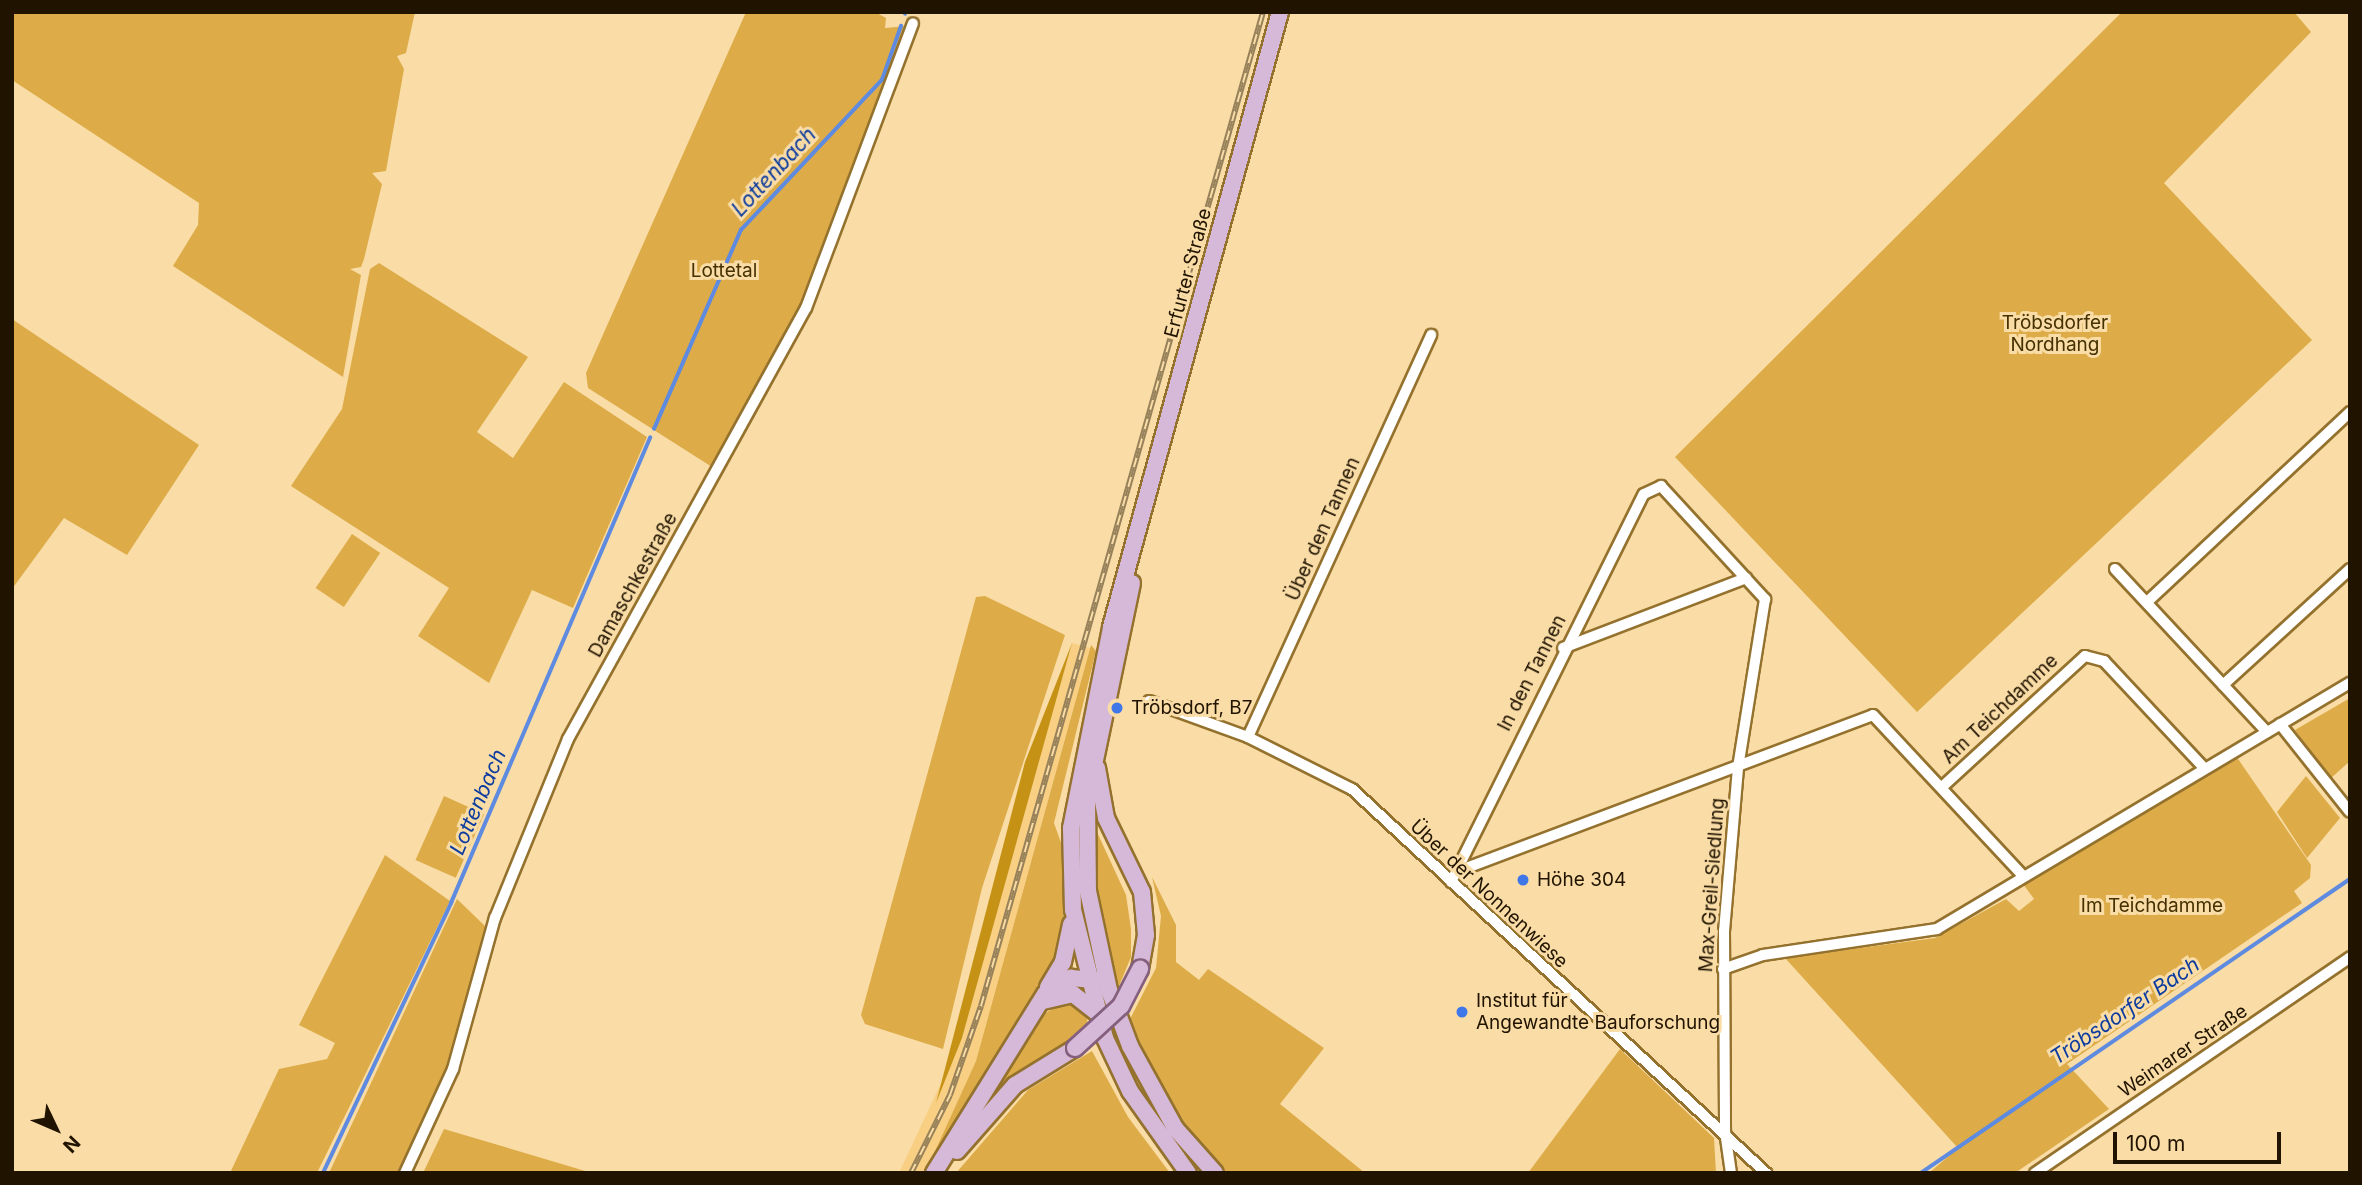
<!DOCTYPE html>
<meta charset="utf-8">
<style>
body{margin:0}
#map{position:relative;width:2362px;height:1185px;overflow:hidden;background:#f9dca6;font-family:Inter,sans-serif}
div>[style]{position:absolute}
.built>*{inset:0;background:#f8cf83}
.green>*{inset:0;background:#ddac48;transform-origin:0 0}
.forest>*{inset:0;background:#c59215}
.stream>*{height:3.5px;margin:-1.75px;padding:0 1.75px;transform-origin:1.75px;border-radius:1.75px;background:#5e8be0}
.roads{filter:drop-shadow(2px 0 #94722e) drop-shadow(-2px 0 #94722e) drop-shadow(0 2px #94722e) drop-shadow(0 -2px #94722e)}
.street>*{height:10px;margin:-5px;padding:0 5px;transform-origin:5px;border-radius:5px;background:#fff}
.primary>*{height:16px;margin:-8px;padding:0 8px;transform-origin:8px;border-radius:8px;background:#d6b9d9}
.rail>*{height:6px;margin-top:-3px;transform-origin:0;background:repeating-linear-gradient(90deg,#f9dca6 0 10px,#96815a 0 20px);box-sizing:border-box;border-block:2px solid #96815a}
.bridges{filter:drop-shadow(2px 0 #84607d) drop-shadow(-2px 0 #84607d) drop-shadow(0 2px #84607d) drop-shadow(0 -2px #84607d)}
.primary-bridge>*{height:16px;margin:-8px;padding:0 8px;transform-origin:8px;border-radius:8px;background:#d6b9d9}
.dots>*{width:19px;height:19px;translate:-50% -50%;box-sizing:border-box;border:4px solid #f9dca6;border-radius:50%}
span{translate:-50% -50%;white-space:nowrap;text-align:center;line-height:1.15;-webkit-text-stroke:6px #f9dca6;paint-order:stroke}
.park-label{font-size:19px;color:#453000}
.street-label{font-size:19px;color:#201300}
.poi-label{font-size:19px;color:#201300}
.left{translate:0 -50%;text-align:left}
.water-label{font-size:21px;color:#0d3c9f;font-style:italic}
.frame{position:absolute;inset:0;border:14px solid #201300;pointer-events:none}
.north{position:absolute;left:21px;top:1094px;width:70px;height:70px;-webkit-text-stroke:5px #f9dca6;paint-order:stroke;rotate:134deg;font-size:19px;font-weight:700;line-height:28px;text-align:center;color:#201300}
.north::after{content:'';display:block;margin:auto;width:24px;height:32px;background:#201300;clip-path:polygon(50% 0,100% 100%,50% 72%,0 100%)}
.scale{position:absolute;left:2113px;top:1132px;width:168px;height:32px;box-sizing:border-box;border:4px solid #201300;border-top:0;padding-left:9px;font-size:21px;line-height:24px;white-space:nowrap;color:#201300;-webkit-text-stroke:5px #f9dca6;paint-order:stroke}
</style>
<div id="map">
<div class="built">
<i style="clip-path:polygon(1072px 643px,1090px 648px,976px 1061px,925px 1173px,899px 1173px,962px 1038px)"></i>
</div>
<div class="green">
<i style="clip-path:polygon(12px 12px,415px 12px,406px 53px,397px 56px,404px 69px,386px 171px,372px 173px,382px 184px,364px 259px,361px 267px,350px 269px,361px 275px,343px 377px,173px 266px,198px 225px,199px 203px,12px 80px)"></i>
<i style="clip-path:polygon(746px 12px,875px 12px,886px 18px,885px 28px,907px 26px,801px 305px,712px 467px,588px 388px,586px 373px)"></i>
<i style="clip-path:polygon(2122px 12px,2294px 12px,2311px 32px,2164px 183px,2312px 340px,1917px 712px,1675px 457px)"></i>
<i style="clip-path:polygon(379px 263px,528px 357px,477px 432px,513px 458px,564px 382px,647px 437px,573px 608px,532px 590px,489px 683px,418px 636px,449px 588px,291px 486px,342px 409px,370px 269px)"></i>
<i style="clip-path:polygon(12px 319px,199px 445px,127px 555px,64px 518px,12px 589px)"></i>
<i style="left:352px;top:534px;width:34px;height:65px;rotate:34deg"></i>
<i style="clip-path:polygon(985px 596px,1065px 635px,982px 888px,943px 1049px,865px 1024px,861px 1015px,976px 597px)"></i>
<i style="clip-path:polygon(1091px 645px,1096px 651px,1054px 823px,1064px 851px,1063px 950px,925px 1173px,976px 1061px)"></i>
<i style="clip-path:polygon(2350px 698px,2350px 761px,2330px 779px,2295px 730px)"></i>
<i style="clip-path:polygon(2236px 756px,2311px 865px,2310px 878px,2294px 891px,2302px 903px,2067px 1064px,2109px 1109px,2015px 1173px,1929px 1173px,1958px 1148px,1785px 958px,1935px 938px,2006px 899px,2019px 911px,2034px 899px,2023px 884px)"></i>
<i style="clip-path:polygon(2306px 776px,2340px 818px,2307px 858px,2277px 812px)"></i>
<i style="left:444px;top:796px;width:44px;height:70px;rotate:24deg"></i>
<i style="clip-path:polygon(1096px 830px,1126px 895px,1131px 929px,1131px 957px,1117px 991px,1095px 892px)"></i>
<i style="clip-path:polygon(385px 855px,450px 901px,317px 1173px,230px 1173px,279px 1069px,327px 1059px,335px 1043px,299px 1025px)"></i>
<i style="clip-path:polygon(1152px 877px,1176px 925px,1176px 962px,1199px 980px,1208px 969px,1324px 1048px,1280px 1104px,1365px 1173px,1226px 1173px,1177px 1119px,1126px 1027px,1156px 968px,1161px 916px)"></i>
<i style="clip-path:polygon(457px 899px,486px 927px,445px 1073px,397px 1173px,329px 1173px)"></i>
<i style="clip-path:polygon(1069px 1000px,1087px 1016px,1088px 1031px,993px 1100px,987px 1096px,1038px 1017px)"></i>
<i style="clip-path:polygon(1620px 1049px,1714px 1138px,1716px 1173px,1528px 1173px)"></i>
<i style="clip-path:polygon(1092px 1051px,1128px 1117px,1170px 1173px,956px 1173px,1028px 1090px)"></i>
<i style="clip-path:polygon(444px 1129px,592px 1173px,423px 1173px)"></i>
</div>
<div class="forest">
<i style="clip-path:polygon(1072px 643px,962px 1038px,936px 1103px,1025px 762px)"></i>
</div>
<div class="stream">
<i style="left:905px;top:14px;width:2px;rotate:-63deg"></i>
<i style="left:654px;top:429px;width:217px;rotate:-66.4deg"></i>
<i style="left:741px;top:230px;width:206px;rotate:-46.8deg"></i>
<i style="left:882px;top:80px;width:57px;rotate:-70.6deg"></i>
<i style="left:323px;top:1173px;width:299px;rotate:-64.6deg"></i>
<i style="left:451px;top:903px;width:506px;rotate:-66.83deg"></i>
<i style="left:1921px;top:1173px;width:520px;rotate:-34.42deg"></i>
</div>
<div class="roads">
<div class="street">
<i style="left:2115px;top:569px;width:223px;rotate:47deg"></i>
<i style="left:2147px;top:602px;width:278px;rotate:-43.1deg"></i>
<i style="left:1563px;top:648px;width:196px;rotate:-20.9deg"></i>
<i style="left:2223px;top:685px;width:172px;rotate:-42.4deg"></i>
<i style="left:1149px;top:701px;width:105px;rotate:20deg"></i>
<i style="left:1248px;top:737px;width:116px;rotate:26.6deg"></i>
<i style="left:1352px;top:789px;width:565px;rotate:42.85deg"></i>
<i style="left:2280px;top:724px;width:112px;rotate:51.5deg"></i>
<i style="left:1248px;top:737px;width:442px;rotate:-65.5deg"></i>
<i style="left:1942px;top:787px;width:194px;rotate:-42.5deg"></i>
<i style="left:2085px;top:656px;width:20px;rotate:15deg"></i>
<i style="left:2104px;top:661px;width:146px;rotate:46.9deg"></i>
<i style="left:1461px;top:870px;width:440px;rotate:-20.6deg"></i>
<i style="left:1873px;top:715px;width:221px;rotate:47deg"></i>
<i style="left:1451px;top:882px;width:433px;rotate:-63.6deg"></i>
<i style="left:1644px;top:494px;width:19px;rotate:-25deg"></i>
<i style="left:1661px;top:486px;width:154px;rotate:47.4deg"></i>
<i style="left:1765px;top:599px;width:171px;rotate:99.1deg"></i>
<i style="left:1738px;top:768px;width:164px;rotate:94.9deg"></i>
<i style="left:1724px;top:931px;width:200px;rotate:89.7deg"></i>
<i style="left:1725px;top:1131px;width:42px;rotate:81.9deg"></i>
<i style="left:1723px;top:969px;width:42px;rotate:-19.3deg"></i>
<i style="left:1763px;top:955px;width:176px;rotate:-8.5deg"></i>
<i style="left:1937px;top:929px;width:481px;rotate:-30.8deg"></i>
<i style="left:405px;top:1173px;width:115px;rotate:-65.2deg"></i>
<i style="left:453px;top:1069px;width:157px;rotate:-74.5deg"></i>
<i style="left:495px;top:918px;width:193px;rotate:-67.8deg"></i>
<i style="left:568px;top:739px;width:492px;rotate:-61.1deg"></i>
<i style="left:806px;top:308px;width:304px;rotate:-69.4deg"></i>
<i style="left:2035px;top:1173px;width:382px;rotate:-34.4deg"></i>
</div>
<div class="primary">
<i style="left:1132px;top:583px;width:220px;rotate:101.8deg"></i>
<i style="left:1087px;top:798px;width:93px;rotate:89.4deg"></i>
<i style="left:1088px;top:891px;width:101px;rotate:78deg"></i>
<i style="left:1109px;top:990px;width:60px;rotate:69.4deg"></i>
<i style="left:1130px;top:1046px;width:94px;rotate:61.2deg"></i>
<i style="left:1175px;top:1128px;width:60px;rotate:48.4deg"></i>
<i style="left:1097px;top:768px;width:51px;rotate:79.8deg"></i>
<i style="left:1106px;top:818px;width:82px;rotate:64.1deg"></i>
<i style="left:1142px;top:892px;width:43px;rotate:84.7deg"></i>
<i style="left:1146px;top:935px;width:35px;rotate:100deg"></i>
<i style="left:1048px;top:987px;width:29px;rotate:-59deg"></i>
<i style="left:1063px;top:962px;width:39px;rotate:-78deg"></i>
<i style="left:1043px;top:1001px;width:31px;rotate:-13deg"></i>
<i style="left:1073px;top:994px;width:29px;rotate:38deg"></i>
<i style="left:957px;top:1151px;width:88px;rotate:-48.7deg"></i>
<i style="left:1015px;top:1085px;width:70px;rotate:-31.7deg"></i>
<i style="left:934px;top:1173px;width:211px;rotate:-58.2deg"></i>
<i style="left:1045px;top:994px;width:31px;rotate:-32deg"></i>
<i style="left:1071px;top:978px;width:25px;rotate:5deg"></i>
<i style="left:1188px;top:1173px;width:100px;rotate:-125.3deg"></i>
<i style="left:1130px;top:1091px;width:59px;rotate:-115.3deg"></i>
<i style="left:1105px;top:1038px;width:132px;rotate:-104deg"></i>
<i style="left:1073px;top:910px;width:82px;rotate:-91.4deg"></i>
<i style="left:1071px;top:828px;width:205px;rotate:-78.7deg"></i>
<i style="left:1111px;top:627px;width:638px;rotate:-74.63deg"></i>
</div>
</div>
<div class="rail">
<i style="left:911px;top:1173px;width:87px;rotate:-63.4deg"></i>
<i style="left:950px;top:1095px;width:94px;rotate:-70.8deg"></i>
<i style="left:981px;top:1006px;width:1033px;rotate:-74.16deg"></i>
</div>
<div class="bridges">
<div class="primary-bridge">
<i style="left:1075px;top:1048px;width:62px;rotate:-42.4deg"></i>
<i style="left:1121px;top:1006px;width:42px;rotate:-62.8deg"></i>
</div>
</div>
<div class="dots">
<i style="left:1117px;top:708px;background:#4077e8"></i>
<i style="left:1523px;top:880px;background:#4077e8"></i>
<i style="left:1462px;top:1012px;background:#4077e8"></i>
</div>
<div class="park-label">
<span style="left:724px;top:271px">Lottetal</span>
<span style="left:2055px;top:334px">Tröbsdorfer<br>Nordhang</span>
<span style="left:2152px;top:906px">Im Teichdamme</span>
</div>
<div class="street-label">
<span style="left:1188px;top:273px;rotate:-75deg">Erfurter Straße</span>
<span style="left:1323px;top:529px;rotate:-66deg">Über den Tannen</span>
<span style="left:633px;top:585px;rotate:-61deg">Damaschkestraße</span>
<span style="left:1532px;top:673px;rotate:-63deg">In den Tannen</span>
<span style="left:2000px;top:709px;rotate:-43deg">Am Teichdamme</span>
<span style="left:1712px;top:885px;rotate:-86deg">Max-Greil-Siedlung</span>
<span style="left:1489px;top:894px;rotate:43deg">Über der Nonnenwiese</span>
<span style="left:2183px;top:1051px;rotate:-34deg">Weimarer Straße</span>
</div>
<div class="poi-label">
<span class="left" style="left:1131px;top:708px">Tröbsdorf, B7</span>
<span class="left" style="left:1537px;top:880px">Höhe 304</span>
<span class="left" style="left:1476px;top:1012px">Institut für<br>Angewandte Bauforschung</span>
</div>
<div class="water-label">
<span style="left:774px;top:172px;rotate:-47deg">Lottenbach</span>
<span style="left:478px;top:802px;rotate:-67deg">Lottenbach</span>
<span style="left:2125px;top:1011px;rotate:-34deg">Tröbsdorfer Bach</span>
</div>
<div class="frame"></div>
<div class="north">N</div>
<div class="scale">100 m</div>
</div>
